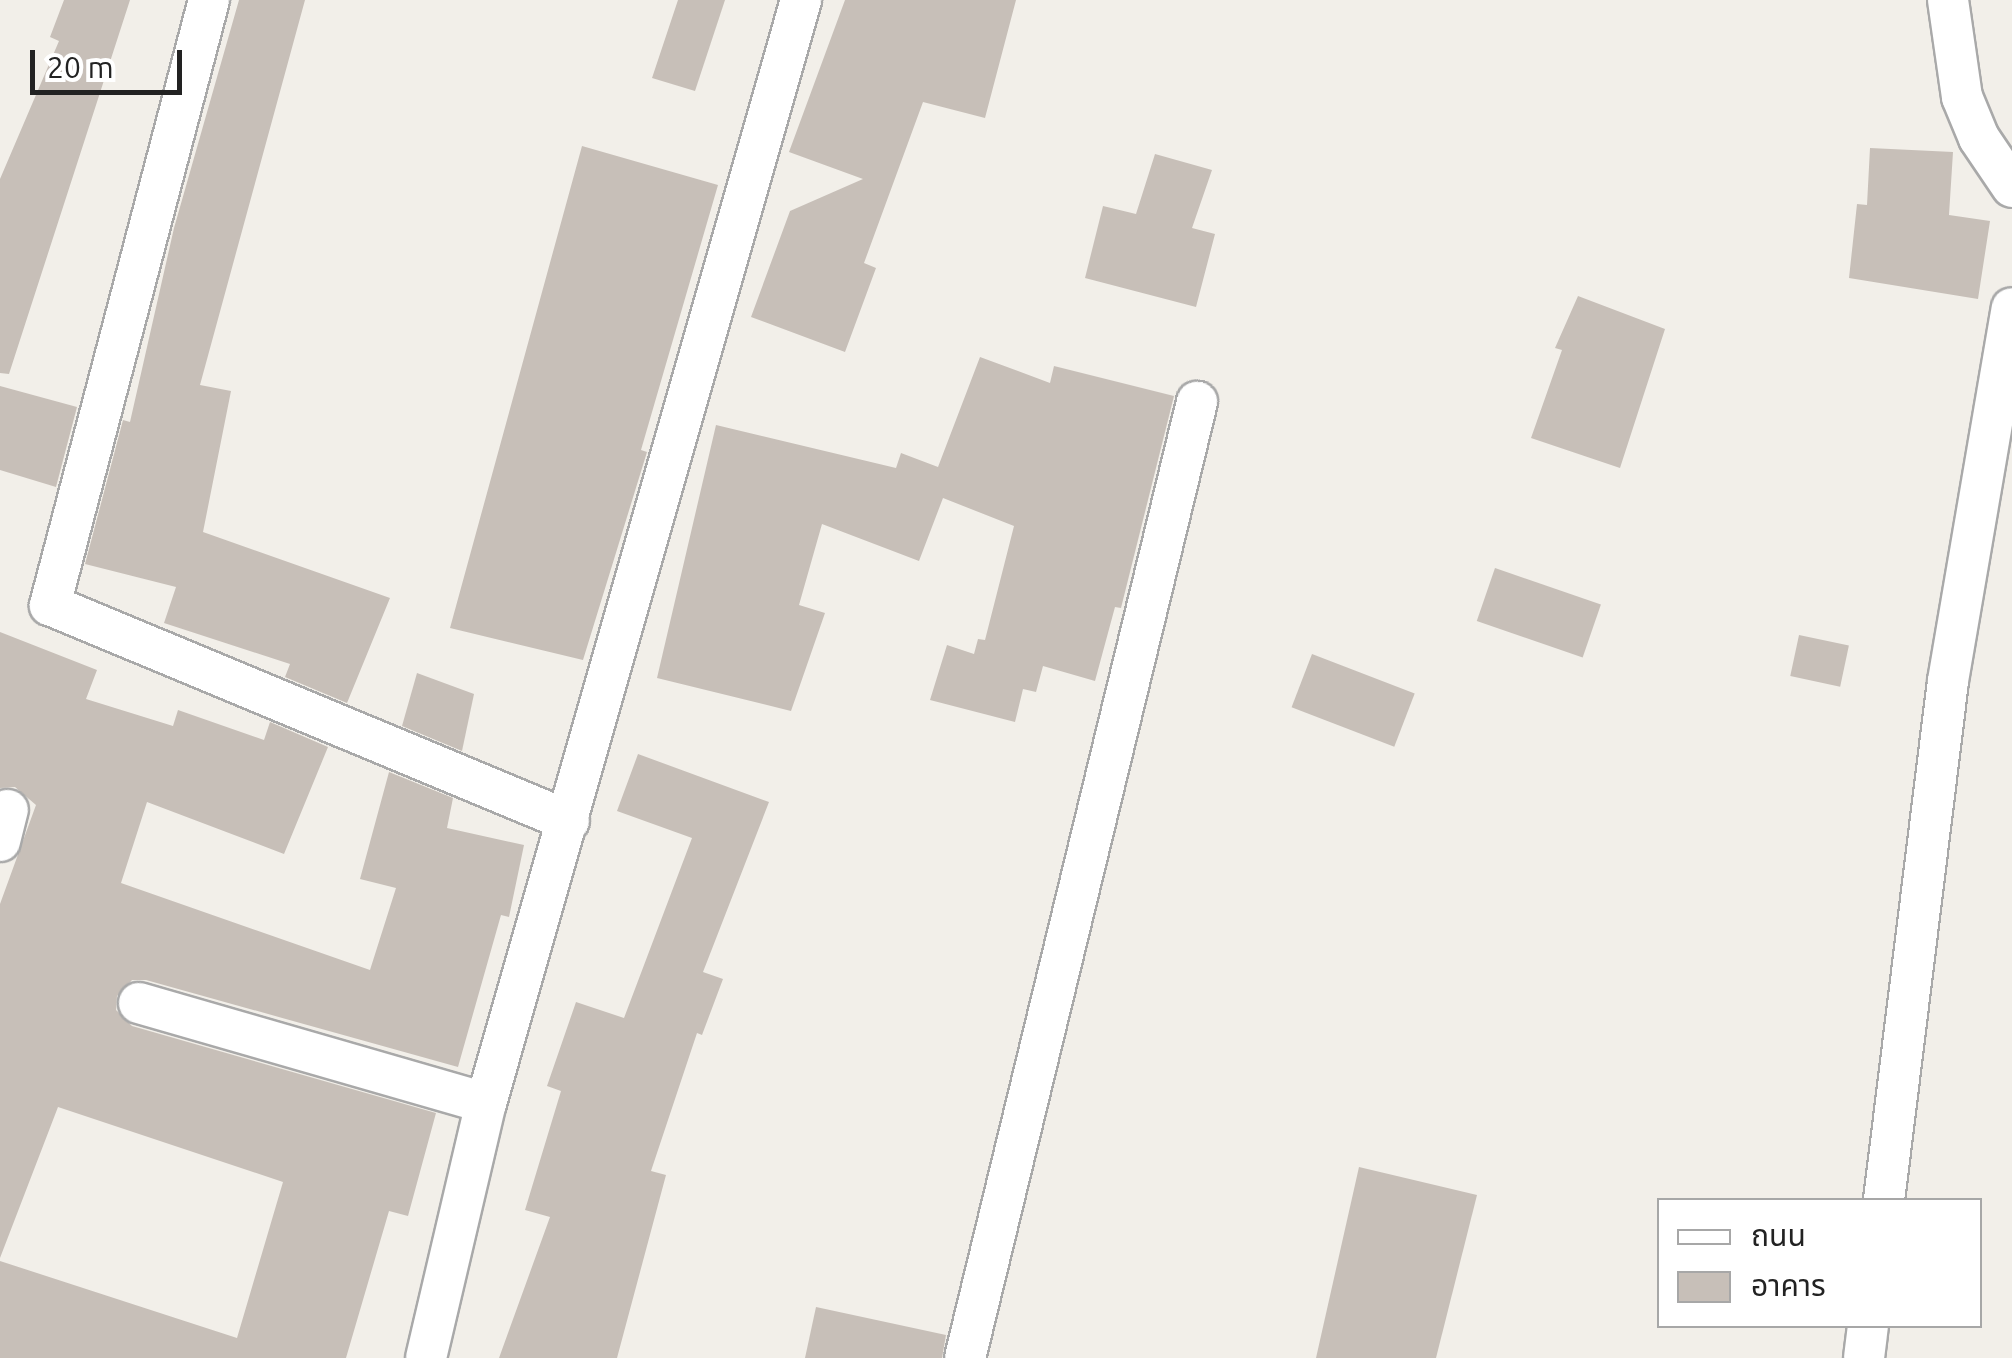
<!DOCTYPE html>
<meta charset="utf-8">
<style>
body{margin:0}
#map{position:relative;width:2012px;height:1358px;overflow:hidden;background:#f2efe9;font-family:Ubuntu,"Noto Sans Thai",sans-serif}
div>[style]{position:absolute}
.building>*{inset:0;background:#c7bfb8;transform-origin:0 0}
.roads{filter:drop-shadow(2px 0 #a9a9a9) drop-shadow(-2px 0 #a9a9a9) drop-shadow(0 2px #a9a9a9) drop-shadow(0 -2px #a9a9a9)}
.minor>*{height:40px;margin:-20px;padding:0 20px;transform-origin:20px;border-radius:20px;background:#fff}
span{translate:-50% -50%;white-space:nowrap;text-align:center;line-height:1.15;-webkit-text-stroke:10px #fff;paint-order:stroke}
.legend{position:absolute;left:1657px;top:1198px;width:325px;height:130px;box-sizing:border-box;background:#fff;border:2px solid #a7a7a7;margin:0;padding:12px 18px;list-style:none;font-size:30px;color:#222}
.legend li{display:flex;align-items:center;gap:20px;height:50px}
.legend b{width:50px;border:2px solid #a7a7a7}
.scale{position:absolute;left:30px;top:50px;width:152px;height:45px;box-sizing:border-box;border:5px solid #222;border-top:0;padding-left:12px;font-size:30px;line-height:35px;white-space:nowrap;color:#222;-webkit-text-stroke:8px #fff;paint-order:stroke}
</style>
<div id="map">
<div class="building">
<i style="clip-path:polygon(64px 0,130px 0,9px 374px,0 373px,0 179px,59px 41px,50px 37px)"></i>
<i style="clip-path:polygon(239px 0,305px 0,200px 385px,231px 391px,203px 532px,390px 598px,347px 703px,285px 677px,290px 664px,164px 623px,176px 587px,85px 564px,123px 420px,130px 422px,174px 228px)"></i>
<i style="clip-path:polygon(678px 0,725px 0,695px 91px,652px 78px)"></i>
<i style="clip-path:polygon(845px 0,1016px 0,985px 118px,923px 102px,864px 263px,876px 268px,845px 352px,751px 317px,790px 211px,863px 179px,789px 152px)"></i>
<i style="clip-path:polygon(582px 146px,718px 185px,641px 450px,647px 452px,583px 660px,450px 628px)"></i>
<i style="clip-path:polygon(1870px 148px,1953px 152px,1949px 215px,1990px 221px,1978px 299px,1849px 278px,1857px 204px,1867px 205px)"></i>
<i style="clip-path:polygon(1155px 154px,1212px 170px,1192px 228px,1215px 234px,1196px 307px,1085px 278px,1103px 206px,1136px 214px)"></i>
<i style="clip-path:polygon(1578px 296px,1665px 329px,1620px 468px,1531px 438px,1562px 350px,1555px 348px)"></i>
<i style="clip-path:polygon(980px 357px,1050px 383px,1054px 366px,1174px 396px,1121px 608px,1115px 607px,1095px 681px,1043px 666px,1036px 692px,1023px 689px,1015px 722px,930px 700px,947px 645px,974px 654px,978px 639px,985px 640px,1014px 526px,943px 498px,919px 561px,822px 524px,799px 605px,825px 613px,791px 711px,657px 678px,716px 425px,896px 468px,901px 453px,938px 467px)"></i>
<i style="clip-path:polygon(0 386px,77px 407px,56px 487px,0 470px)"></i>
<i style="left:1495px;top:568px;width:112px;height:56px;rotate:19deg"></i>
<i style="clip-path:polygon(0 632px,97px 670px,86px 699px,173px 726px,178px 710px,264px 740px,270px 722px,328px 747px,284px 854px,147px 802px,121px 883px,370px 970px,396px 888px,360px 879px,389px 772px,453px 798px,447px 828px,524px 845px,509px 917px,501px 915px,458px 1067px,146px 980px,132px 980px,117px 996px,116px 1010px,132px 1026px,436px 1113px,408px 1216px,389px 1211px,346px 1358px,0 1358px,0 1261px,237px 1338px,283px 1182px,58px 1107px,0 1258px,0 904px,36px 805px,15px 787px,0 788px)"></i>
<i style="left:1799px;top:635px;width:51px;height:42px;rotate:12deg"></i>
<i style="left:1312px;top:654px;width:110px;height:57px;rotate:21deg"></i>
<i style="clip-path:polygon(417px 673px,474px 694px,462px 751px,402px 726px)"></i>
<i style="clip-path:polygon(638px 754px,769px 802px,703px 972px,723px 979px,702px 1035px,697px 1033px,651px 1171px,666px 1175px,617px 1358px,499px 1358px,550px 1217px,525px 1210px,561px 1091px,547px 1086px,576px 1002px,624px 1018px,692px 838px,617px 811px)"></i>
<i style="clip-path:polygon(1359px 1167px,1477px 1195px,1436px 1358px,1316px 1358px)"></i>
<i style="clip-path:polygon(816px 1307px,946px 1335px,942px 1358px,805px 1358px)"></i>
</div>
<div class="roads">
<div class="minor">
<i style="left:209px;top:0;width:626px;rotate:104.72deg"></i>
<i style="left:50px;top:605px;width:562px;rotate:22.6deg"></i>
<i style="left:1948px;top:0;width:98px;rotate:81.8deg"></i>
<i style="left:1962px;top:97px;width:44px;rotate:67.5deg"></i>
<i style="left:1979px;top:138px;width:59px;rotate:56deg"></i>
<i style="left:0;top:841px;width:32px;rotate:-76deg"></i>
<i style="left:139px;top:1003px;width:361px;rotate:16.1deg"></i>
<i style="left:1884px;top:1200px;width:523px;rotate:-82.97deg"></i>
<i style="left:1948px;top:681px;width:378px;rotate:-80.3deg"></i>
<i style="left:426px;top:1358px;width:262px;rotate:-76.8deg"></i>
<i style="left:486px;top:1103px;width:1147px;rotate:-74.06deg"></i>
<i style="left:965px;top:1358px;width:984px;rotate:-76.36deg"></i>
<i style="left:1864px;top:1358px;width:32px;rotate:-83deg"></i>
</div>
</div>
<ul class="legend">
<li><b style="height:12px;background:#fff"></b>ถนน</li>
<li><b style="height:28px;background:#c7bfb8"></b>อาคาร</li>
</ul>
<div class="scale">20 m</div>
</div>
